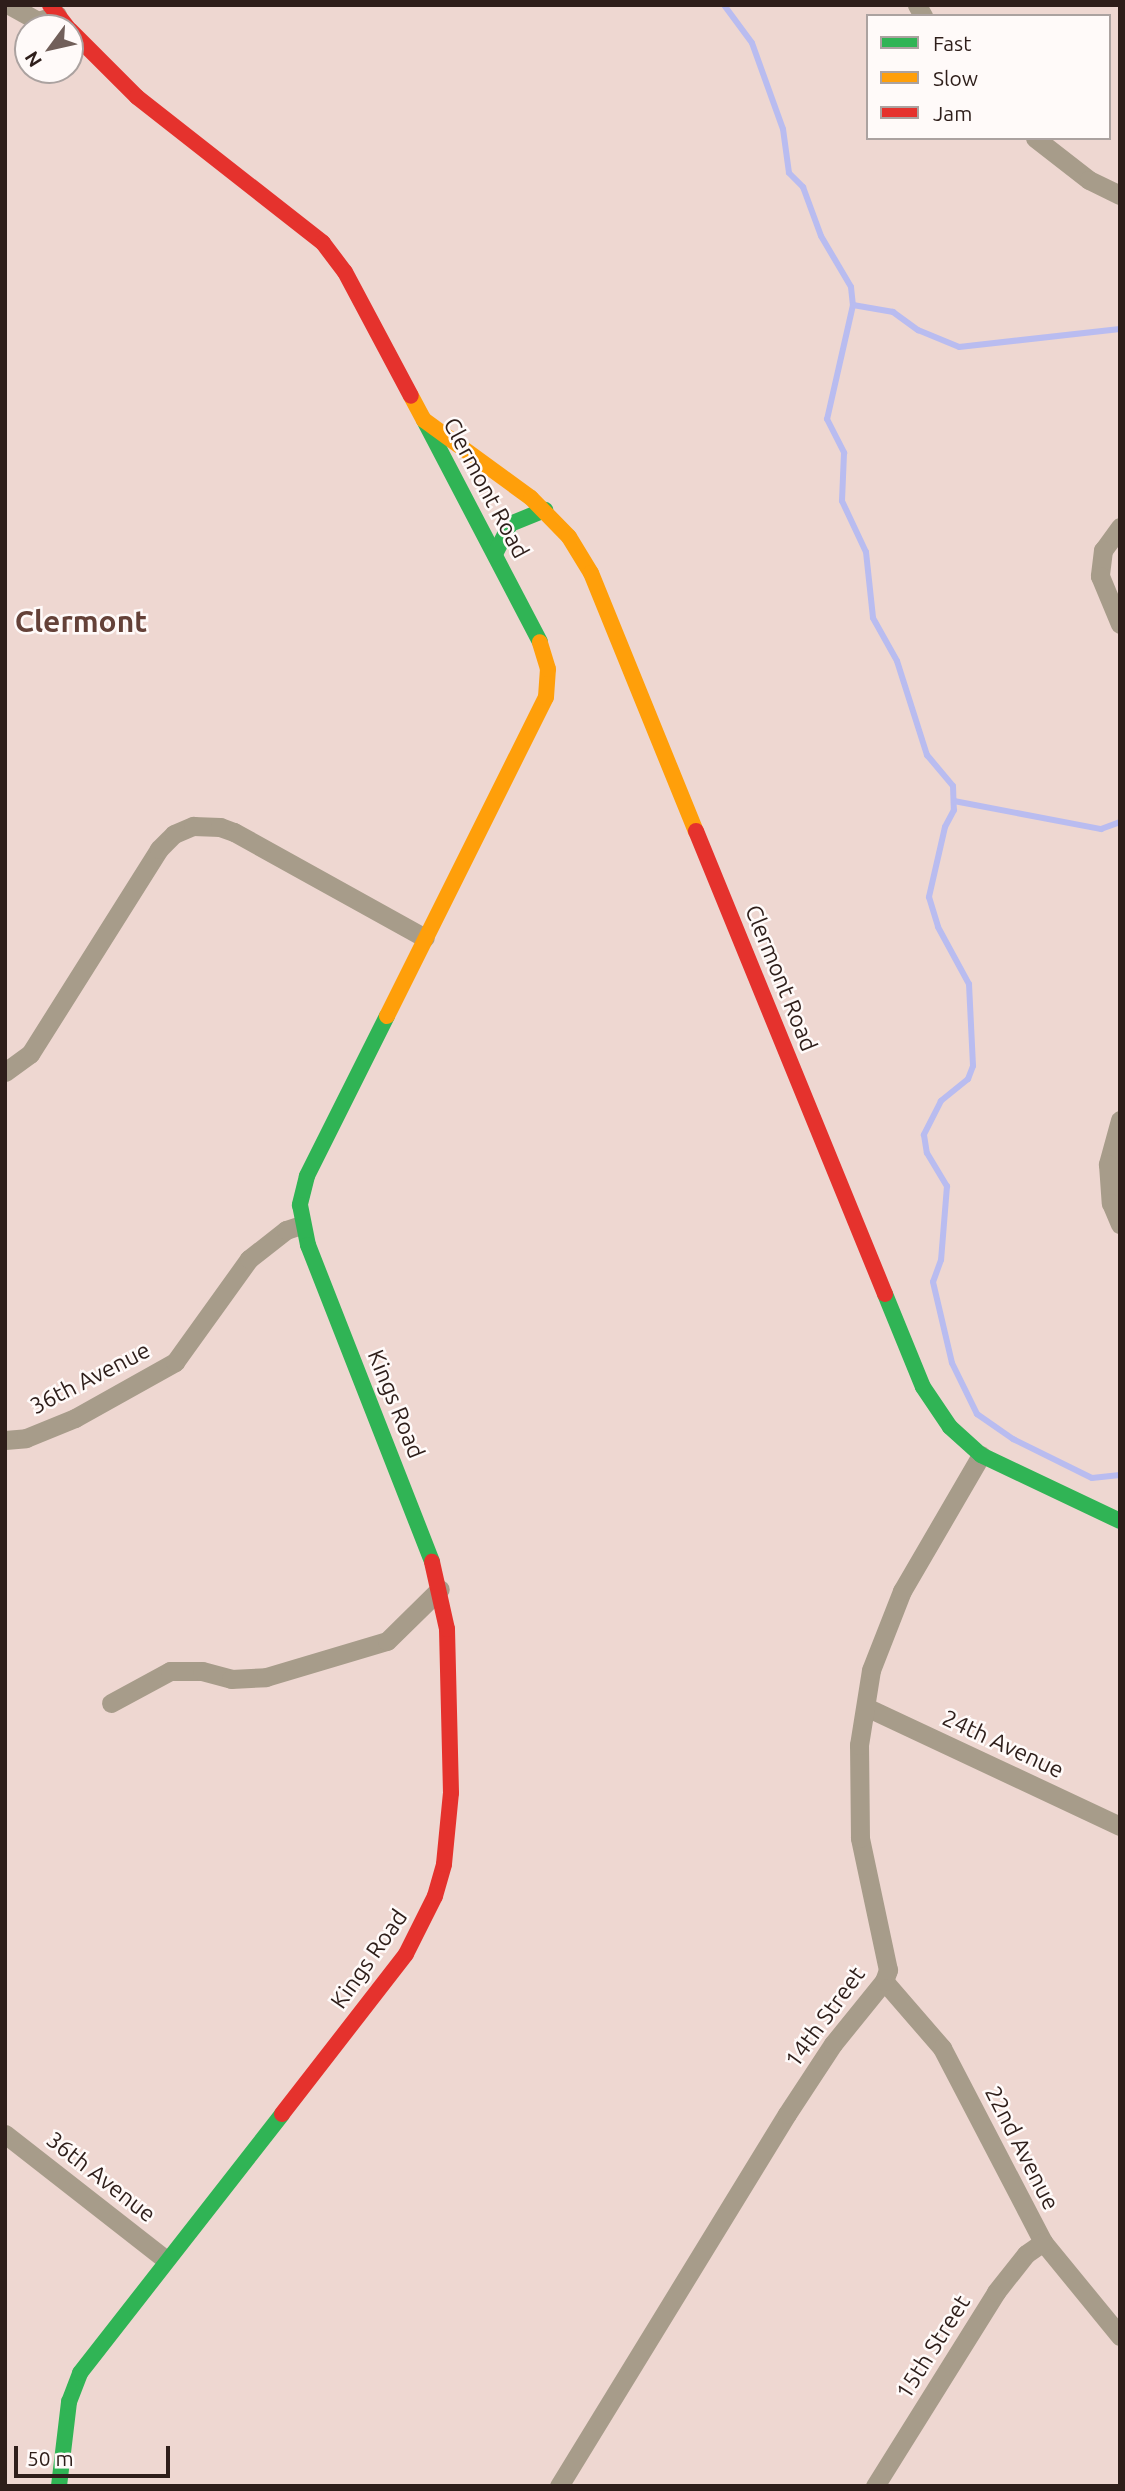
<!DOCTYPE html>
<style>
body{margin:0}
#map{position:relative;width:1125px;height:2491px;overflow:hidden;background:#eed7d1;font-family:Ubuntu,sans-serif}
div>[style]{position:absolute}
.stream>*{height:6px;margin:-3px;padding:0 3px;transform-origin:3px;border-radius:3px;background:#b9bcf0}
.street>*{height:19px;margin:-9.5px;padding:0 9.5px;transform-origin:9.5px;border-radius:9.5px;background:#a79c8a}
.fast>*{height:16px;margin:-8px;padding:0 8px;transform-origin:8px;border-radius:8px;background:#30b455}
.slow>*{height:16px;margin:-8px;padding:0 8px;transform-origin:8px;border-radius:8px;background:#ff9f0a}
.jam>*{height:16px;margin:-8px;padding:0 8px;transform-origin:8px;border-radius:8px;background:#e5322d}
span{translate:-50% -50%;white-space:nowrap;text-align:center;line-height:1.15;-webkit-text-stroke:5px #fffaf9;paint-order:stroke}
.street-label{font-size:23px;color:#2e1e1a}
.district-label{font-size:30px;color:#644138;font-weight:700}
.frame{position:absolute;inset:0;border:7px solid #2e1e1a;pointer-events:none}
.legend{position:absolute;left:866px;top:14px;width:245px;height:126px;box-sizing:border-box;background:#fffaf9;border:2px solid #aba2a0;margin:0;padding:9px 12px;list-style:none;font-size:21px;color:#2e1e1a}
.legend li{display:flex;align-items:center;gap:14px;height:35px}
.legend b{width:35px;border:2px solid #aba2a0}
.north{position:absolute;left:14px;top:14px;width:70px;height:70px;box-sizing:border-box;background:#fffaf9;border:2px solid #aba2a0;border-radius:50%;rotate:237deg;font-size:19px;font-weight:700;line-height:28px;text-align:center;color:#2e1e1a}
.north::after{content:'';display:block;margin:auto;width:24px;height:32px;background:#715f5a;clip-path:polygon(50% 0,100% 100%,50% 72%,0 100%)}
.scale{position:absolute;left:14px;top:2446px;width:156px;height:32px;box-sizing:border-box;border:4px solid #2e1e1a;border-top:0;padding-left:9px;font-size:21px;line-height:24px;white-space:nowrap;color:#2e1e1a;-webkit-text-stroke:5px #fffaf9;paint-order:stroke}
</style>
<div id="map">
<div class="stream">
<i style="left:724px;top:5px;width:47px;rotate:53.6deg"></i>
<i style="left:752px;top:43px;width:91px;rotate:70.2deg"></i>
<i style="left:783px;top:129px;width:44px;rotate:82.2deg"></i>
<i style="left:789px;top:173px;width:20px;rotate:45deg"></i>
<i style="left:803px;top:187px;width:52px;rotate:69.8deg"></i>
<i style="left:821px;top:236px;width:59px;rotate:59.5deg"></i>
<i style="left:851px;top:287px;width:18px;rotate:84deg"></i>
<i style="left:853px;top:305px;width:117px;rotate:102.8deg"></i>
<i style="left:827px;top:419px;width:38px;rotate:63deg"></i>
<i style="left:844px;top:453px;width:48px;rotate:92.4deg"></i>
<i style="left:842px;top:501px;width:56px;rotate:64.8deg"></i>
<i style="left:866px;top:552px;width:66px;rotate:83.9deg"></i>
<i style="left:873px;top:618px;width:49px;rotate:60.8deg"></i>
<i style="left:897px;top:661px;width:99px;rotate:72.3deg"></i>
<i style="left:927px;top:755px;width:40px;rotate:50deg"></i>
<i style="left:953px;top:786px;width:24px;rotate:88deg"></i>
<i style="left:954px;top:810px;width:19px;rotate:118deg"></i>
<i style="left:945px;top:827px;width:72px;rotate:102.9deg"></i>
<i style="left:929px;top:897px;width:31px;rotate:73deg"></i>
<i style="left:938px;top:927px;width:65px;rotate:61.5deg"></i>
<i style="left:969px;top:984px;width:82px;rotate:87.2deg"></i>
<i style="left:973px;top:1066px;width:14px;rotate:111deg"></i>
<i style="left:968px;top:1079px;width:35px;rotate:141deg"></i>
<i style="left:941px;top:1101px;width:38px;rotate:117deg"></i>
<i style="left:924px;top:1135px;width:18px;rotate:81deg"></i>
<i style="left:927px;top:1153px;width:39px;rotate:59deg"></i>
<i style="left:947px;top:1186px;width:74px;rotate:94.6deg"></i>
<i style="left:941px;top:1260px;width:23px;rotate:110deg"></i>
<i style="left:933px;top:1282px;width:83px;rotate:76.8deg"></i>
<i style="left:952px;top:1363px;width:57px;rotate:63.9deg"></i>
<i style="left:977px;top:1414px;width:44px;rotate:34.8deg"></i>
<i style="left:1013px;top:1439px;width:88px;rotate:26.3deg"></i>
<i style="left:1092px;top:1478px;width:28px;rotate:-6deg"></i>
<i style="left:853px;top:305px;width:41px;rotate:9.9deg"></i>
<i style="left:893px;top:312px;width:31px;rotate:36deg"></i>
<i style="left:918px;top:330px;width:44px;rotate:22.5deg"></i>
<i style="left:959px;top:347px;width:162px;rotate:-6.4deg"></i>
<i style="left:954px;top:801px;width:150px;rotate:10.8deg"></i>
<i style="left:1101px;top:829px;width:20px;rotate:-20deg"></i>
</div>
<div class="street">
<i style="left:9px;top:5px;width:33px;rotate:29deg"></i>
<i style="left:38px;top:21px;width:20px;rotate:-18deg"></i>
<i style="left:917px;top:5px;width:13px;rotate:61deg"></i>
<i style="left:1035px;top:138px;width:68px;rotate:37.9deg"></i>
<i style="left:1089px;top:180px;width:34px;rotate:26deg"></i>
<i style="left:1120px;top:527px;width:29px;rotate:126deg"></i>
<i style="left:1103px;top:550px;width:26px;rotate:97deg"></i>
<i style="left:1100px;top:576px;width:52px;rotate:67.4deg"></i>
<i style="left:5px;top:1072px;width:31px;rotate:-36deg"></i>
<i style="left:30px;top:1054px;width:242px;rotate:-57.8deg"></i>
<i style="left:159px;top:849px;width:21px;rotate:-45deg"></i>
<i style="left:174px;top:834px;width:21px;rotate:-23deg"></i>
<i style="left:193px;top:826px;width:27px;rotate:2deg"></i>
<i style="left:220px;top:827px;width:15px;rotate:20deg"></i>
<i style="left:234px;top:832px;width:218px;rotate:29deg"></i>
<i style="left:1120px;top:1120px;width:46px;rotate:105.3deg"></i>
<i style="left:1108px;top:1164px;width:39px;rotate:86deg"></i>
<i style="left:1111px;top:1203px;width:23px;rotate:67deg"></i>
<i style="left:5px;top:1440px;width:21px;rotate:-5deg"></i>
<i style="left:26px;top:1438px;width:53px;rotate:-22.2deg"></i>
<i style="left:75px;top:1418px;width:115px;rotate:-29.2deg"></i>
<i style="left:175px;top:1362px;width:127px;rotate:-54.3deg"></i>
<i style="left:249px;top:1259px;width:47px;rotate:-38.1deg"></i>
<i style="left:286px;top:1230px;width:16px;rotate:-18deg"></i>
<i style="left:111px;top:1703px;width:67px;rotate:-28.5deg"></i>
<i style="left:170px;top:1671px;width:32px"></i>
<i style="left:202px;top:1671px;width:30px;rotate:15deg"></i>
<i style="left:231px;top:1679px;width:35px;rotate:-3deg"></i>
<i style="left:266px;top:1677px;width:126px;rotate:-16.6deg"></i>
<i style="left:387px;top:1641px;width:74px;rotate:-44.5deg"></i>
<i style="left:866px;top:1707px;width:280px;rotate:25.1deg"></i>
<i style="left:884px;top:1981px;width:89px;rotate:49.1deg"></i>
<i style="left:942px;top:2048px;width:219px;rotate:62.5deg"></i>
<i style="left:1043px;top:2242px;width:122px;rotate:50.7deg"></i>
<i style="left:5px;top:2134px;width:203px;rotate:38deg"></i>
<i style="left:559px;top:2486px;width:436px;rotate:-58.5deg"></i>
<i style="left:787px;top:2114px;width:84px;rotate:-56.7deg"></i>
<i style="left:833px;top:2044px;width:81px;rotate:-51deg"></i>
<i style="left:884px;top:1981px;width:12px;rotate:-70deg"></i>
<i style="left:888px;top:1970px;width:135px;rotate:-102deg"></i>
<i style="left:860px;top:1838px;width:93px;rotate:-90.6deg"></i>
<i style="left:859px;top:1745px;width:76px;rotate:-80.9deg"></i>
<i style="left:871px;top:1670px;width:85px;rotate:-68.6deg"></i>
<i style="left:902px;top:1591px;width:157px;rotate:-59.8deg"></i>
<i style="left:875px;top:2486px;width:229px;rotate:-58deg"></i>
<i style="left:996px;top:2292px;width:48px;rotate:-51.7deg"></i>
<i style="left:1026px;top:2254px;width:21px;rotate:-35deg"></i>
</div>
<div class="fast">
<i style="left:424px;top:420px;width:250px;rotate:62.4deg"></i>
<i style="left:495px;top:554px;width:34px;rotate:-63deg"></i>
<i style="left:510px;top:524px;width:38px;rotate:-22deg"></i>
<i style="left:387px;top:1016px;width:179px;rotate:116.6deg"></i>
<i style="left:307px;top:1176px;width:30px;rotate:104deg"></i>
<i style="left:300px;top:1205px;width:41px;rotate:78.7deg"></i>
<i style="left:308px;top:1245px;width:340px;rotate:68.6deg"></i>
<i style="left:885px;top:1294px;width:100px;rotate:67.8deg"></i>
<i style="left:923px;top:1387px;width:48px;rotate:56deg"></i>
<i style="left:950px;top:1427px;width:42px;rotate:42.1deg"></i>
<i style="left:981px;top:1455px;width:154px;rotate:25.4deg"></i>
<i style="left:59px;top:2486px;width:85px;rotate:-83.2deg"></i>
<i style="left:69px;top:2402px;width:31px;rotate:-69deg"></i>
<i style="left:80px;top:2373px;width:328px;rotate:-52deg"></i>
</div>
<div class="slow">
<i style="left:411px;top:396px;width:27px;rotate:62deg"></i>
<i style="left:424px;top:420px;width:132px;rotate:36.1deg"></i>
<i style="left:531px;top:498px;width:54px;rotate:45.7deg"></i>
<i style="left:569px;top:537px;width:42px;rotate:58.6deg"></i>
<i style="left:591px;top:573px;width:279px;rotate:67.9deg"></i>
<i style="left:387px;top:1016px;width:356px;rotate:-63.5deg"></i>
<i style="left:546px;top:697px;width:28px;rotate:-86deg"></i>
<i style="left:548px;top:669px;width:28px;rotate:-107deg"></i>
</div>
<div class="jam">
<i style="left:50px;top:5px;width:29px;rotate:52deg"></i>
<i style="left:70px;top:30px;width:95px;rotate:45deg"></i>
<i style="left:137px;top:97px;width:236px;rotate:38.1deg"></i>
<i style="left:323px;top:243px;width:36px;rotate:53deg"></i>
<i style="left:345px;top:272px;width:140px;rotate:62deg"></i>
<i style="left:696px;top:831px;width:500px;rotate:67.79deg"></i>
<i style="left:282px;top:2114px;width:202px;rotate:-52.2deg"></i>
<i style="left:406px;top:1954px;width:65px;rotate:-63.4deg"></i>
<i style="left:435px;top:1896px;width:33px;rotate:-74deg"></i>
<i style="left:444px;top:1864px;width:71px;rotate:-84.4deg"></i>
<i style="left:451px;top:1793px;width:164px;rotate:-91.4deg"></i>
<i style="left:447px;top:1629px;width:69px;rotate:-102.6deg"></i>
</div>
<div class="street-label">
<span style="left:486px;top:488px;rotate:62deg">Clermont Road</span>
<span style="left:781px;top:978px;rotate:68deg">Clermont Road</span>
<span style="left:90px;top:1378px;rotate:-27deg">36th Avenue</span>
<span style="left:396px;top:1404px;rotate:68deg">Kings Road</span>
<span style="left:1003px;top:1744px;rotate:25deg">24th Avenue</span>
<span style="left:369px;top:1959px;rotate:-55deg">Kings Road</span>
<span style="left:825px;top:2017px;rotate:-54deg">14th Street</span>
<span style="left:1022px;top:2148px;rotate:63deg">22nd Avenue</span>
<span style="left:101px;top:2177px;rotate:38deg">36th Avenue</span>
<span style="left:933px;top:2347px;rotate:-58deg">15th Street</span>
</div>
<div class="district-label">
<span style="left:81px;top:621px">Clermont</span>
</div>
<div class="frame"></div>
<ul class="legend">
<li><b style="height:9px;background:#30b455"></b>Fast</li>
<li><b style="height:9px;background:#ff9f0a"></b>Slow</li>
<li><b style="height:9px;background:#e5322d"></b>Jam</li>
</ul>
<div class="north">N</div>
<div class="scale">50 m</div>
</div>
